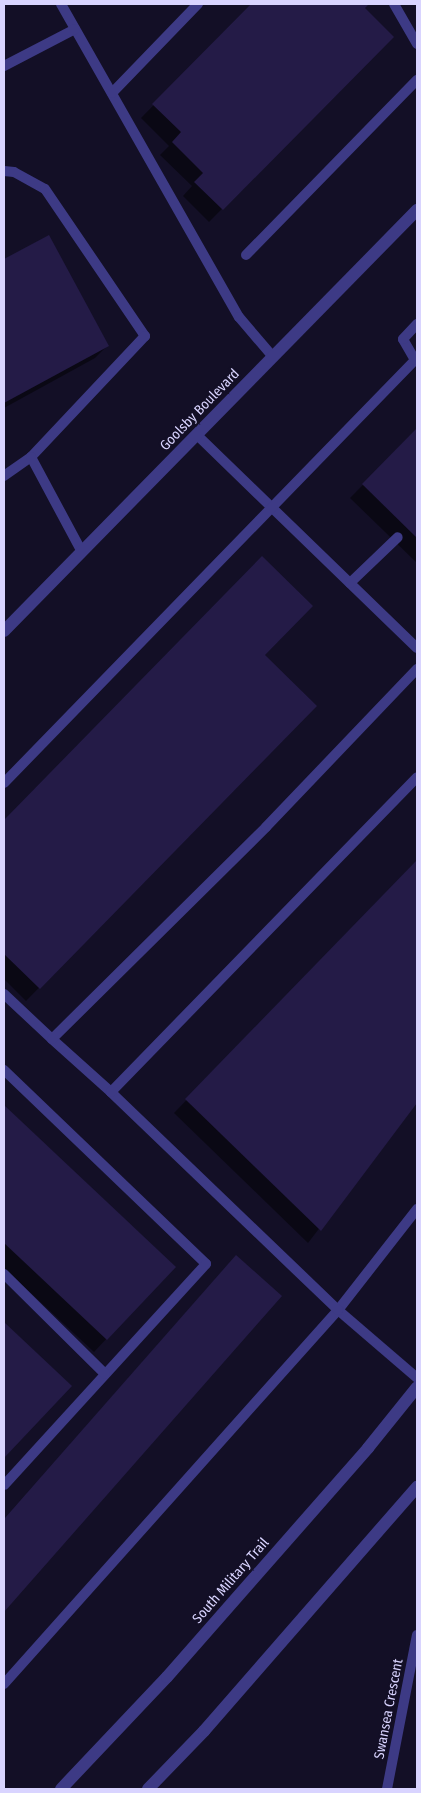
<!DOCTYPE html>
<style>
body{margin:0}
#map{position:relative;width:421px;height:1793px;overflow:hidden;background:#130f26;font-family:"Fira Sans Condensed",sans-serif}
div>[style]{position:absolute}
.shadow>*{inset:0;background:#0007}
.building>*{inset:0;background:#241b47}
.service>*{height:10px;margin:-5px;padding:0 5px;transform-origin:5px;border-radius:5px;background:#3d3a85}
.minor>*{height:12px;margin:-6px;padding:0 6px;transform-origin:6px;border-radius:6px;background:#3d3a85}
.tertiary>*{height:12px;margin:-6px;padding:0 6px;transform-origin:6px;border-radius:6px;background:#3d3a85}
span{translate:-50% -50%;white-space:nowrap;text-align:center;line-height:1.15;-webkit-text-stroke:4px #130f26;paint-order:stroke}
.street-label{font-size:14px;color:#d9d4ff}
.frame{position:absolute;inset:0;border:5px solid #d9d4ff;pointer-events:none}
</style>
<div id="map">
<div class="shadow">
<i style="clip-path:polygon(253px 4px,368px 4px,363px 8px,392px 37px,209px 222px,183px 196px,192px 186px,160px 155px,169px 146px,141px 118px)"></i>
<i style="clip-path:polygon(48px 236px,108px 345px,95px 358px,4px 408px,4px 260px)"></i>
<i style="clip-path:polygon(417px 430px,417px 563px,350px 498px)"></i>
<i style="clip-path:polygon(262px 557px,263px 656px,315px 706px,26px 1001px,4px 979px,4px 821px)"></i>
<i style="clip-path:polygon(417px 862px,417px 1101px,308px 1243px,174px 1113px)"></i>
<i style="clip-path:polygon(4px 1107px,174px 1267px,94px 1352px,4px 1268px)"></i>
<i style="clip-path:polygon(236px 1256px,280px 1296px,4px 1610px,4px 1519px)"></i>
<i style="clip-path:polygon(4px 1324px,70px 1386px,4px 1457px)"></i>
</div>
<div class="building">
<i style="clip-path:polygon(251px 4px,369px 4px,365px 8px,394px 37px,223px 210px,194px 182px,203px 173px,172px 142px,181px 132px,152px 104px)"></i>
<i style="clip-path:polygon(49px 235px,109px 346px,4px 403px,4px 259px)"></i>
<i style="clip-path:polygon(417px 428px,417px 538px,362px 484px)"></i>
<i style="clip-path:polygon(262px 556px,313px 606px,265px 655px,317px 706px,40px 989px,4px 954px,4px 820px)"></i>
<i style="clip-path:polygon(417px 860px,417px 1103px,321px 1231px,185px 1099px)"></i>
<i style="clip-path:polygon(4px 1105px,176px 1267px,107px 1340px,4px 1243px)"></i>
<i style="clip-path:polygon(236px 1255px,282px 1296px,4px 1612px,4px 1519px)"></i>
<i style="clip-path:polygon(4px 1322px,72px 1386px,4px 1458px)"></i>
</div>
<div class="service">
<i style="left:61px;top:4px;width:360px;rotate:60.4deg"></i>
<i style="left:239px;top:317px;width:52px;rotate:49.6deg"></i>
<i style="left:394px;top:4px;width:46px;rotate:60.1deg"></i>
<i style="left:4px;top:66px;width:80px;rotate:-27.5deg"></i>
<i style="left:112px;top:93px;width:124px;rotate:-46deg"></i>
<i style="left:4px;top:171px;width:10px;rotate:6deg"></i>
<i style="left:14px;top:172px;width:35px;rotate:29deg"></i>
<i style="left:45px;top:189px;width:178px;rotate:55.8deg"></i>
<i style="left:145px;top:336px;width:166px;rotate:133.3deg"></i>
<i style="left:31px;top:457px;width:33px;rotate:145deg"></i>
<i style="left:246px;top:255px;width:245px;rotate:-45.7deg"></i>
<i style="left:197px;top:435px;width:306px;rotate:44.1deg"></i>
<i style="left:31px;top:457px;width:108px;rotate:61.8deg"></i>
<i style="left:350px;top:583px;width:66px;rotate:-43.8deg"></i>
<i style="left:4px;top:783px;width:590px;rotate:-45.82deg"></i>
<i style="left:415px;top:360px;width:24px;rotate:-120deg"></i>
<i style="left:403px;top:339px;width:21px;rotate:-47deg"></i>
<i style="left:4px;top:994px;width:66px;rotate:43.2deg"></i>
<i style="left:4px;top:1070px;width:280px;rotate:43.8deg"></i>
<i style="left:206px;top:1264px;width:299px;rotate:132.4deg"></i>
<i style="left:111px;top:1092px;width:79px;rotate:-138.1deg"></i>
<i style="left:52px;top:1039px;width:301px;rotate:-44.7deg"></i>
<i style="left:266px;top:827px;width:219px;rotate:-46.3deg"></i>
<i style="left:417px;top:1209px;width:128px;rotate:128deg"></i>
<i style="left:338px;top:1310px;width:104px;rotate:40.7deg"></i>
<i style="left:4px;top:1274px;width:142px;rotate:44.7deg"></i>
<i style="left:4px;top:1684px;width:501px;rotate:-48.23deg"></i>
<i style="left:338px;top:1310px;width:315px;rotate:-136.2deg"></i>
<i style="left:111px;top:1092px;width:439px;rotate:-45.8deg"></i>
<i style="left:387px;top:1789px;width:157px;rotate:-79deg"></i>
</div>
<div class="minor">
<i style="left:4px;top:631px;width:590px;rotate:-45.55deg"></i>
</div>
<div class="tertiary">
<i style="left:61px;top:1789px;width:154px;rotate:-46.6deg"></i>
<i style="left:167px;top:1677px;width:305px;rotate:-48.7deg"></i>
<i style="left:368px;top:1448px;width:78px;rotate:-51.2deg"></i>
<i style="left:148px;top:1789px;width:81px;rotate:-46deg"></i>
<i style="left:204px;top:1731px;width:324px;rotate:-48.9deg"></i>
</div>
<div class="street-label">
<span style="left:200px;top:410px;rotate:-46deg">Goolsby Boulevard</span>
<span style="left:231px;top:1581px;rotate:-49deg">South Military Trail</span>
<span style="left:389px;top:1709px;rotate:-79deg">Swansea Crescent</span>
</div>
<div class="frame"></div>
</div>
